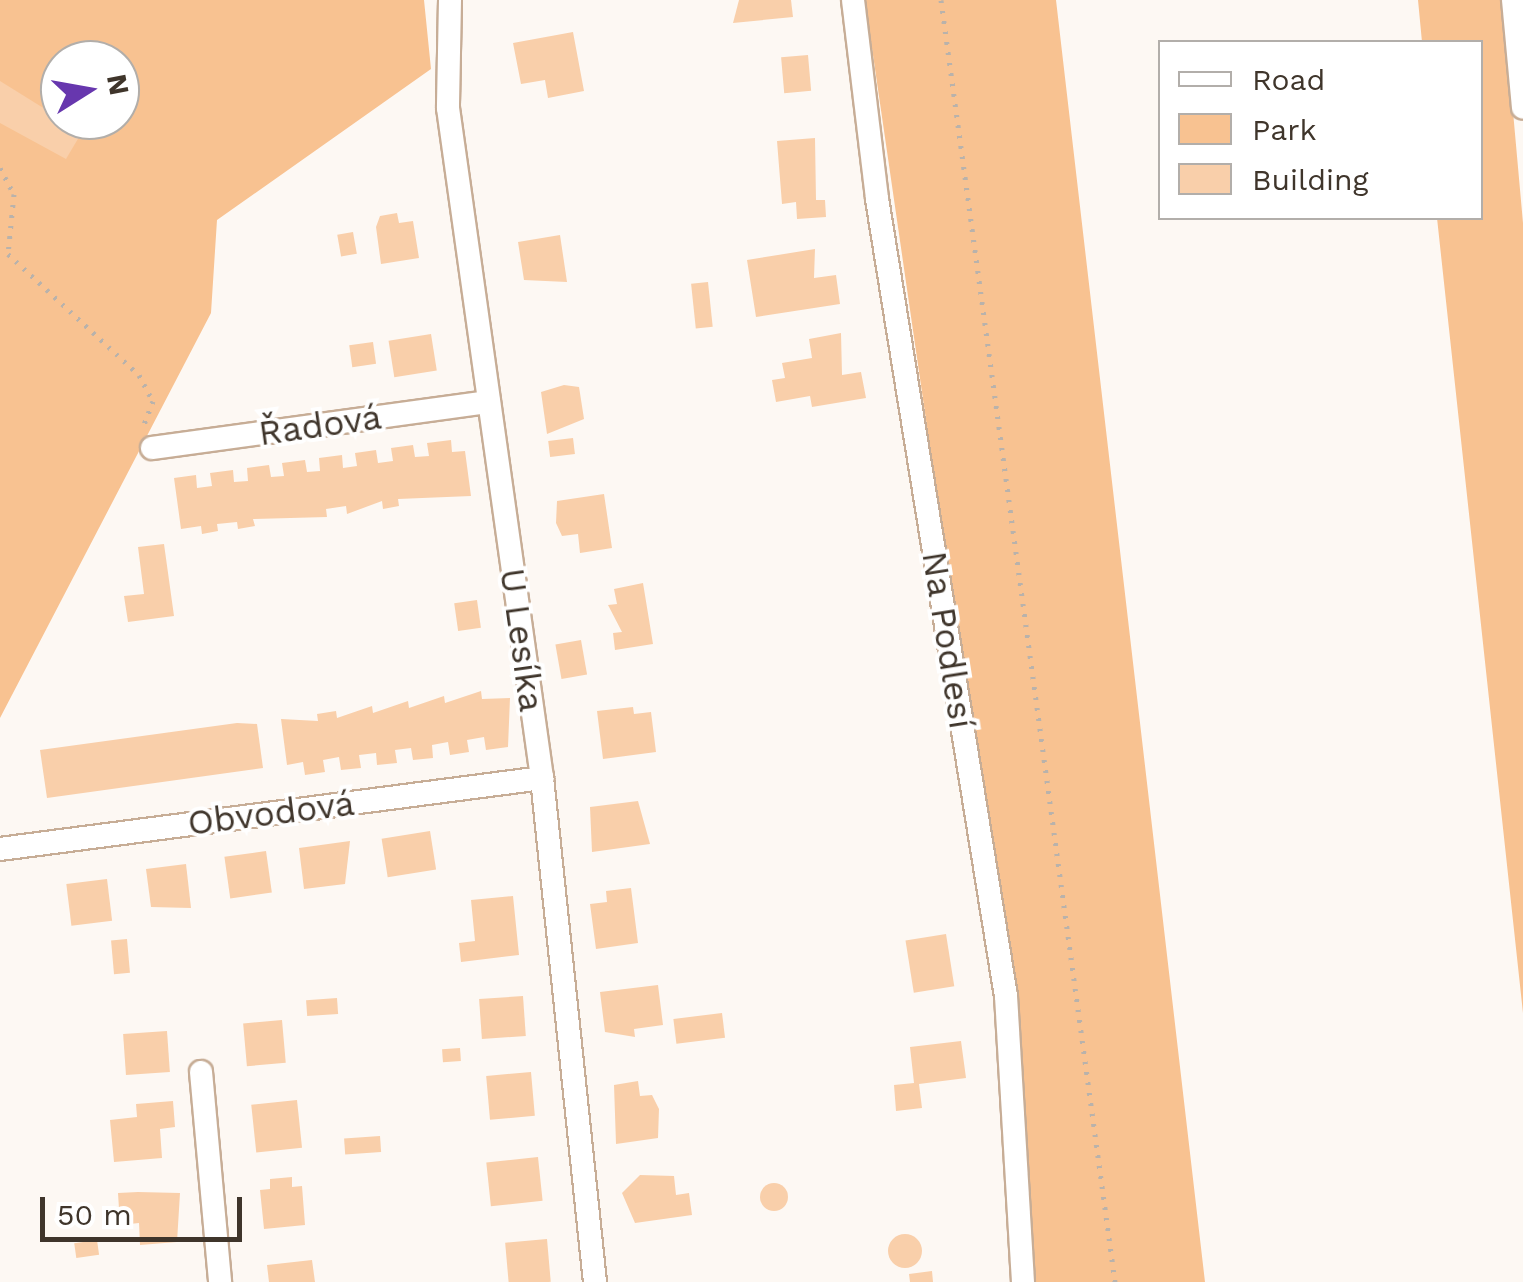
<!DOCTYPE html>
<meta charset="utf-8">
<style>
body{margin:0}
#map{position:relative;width:1523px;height:1282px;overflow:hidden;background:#fdf8f3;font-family:"Work Sans",sans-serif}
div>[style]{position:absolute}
.green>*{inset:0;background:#f8c291}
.building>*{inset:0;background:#f9cfaa;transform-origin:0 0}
.round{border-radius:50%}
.path>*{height:5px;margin-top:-2.5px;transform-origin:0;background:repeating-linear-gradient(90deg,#b9b2ab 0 2.5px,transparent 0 10.5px)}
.roads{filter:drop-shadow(2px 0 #c7ad96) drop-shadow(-2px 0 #c7ad96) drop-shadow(0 2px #c7ad96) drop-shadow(0 -2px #c7ad96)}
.minor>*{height:22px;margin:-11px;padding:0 11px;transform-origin:11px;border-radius:11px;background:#fff}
span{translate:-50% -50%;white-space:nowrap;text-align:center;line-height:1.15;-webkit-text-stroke:8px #fff;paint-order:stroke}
.street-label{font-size:35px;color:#3f352b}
.legend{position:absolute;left:1158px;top:40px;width:325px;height:180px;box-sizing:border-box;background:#fff;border:2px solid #b2aeaa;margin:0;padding:12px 18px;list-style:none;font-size:30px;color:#3f352b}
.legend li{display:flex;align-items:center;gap:20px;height:50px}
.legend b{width:50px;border:2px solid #b2aeaa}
.north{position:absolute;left:40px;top:40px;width:100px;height:100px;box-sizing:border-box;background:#fff;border:2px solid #b2aeaa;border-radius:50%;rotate:79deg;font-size:28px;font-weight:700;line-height:40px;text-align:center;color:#3f352b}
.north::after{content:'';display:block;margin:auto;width:35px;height:45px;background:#6737ae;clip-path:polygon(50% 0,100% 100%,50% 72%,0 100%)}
.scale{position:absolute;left:40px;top:1197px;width:202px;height:45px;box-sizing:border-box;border:5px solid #3f352b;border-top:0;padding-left:12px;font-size:30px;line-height:35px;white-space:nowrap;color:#3f352b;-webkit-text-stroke:8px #fff;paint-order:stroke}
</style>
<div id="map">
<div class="green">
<i style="clip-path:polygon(evenodd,0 0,424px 0,431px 69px,217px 220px,211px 313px,0 718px,0 0,60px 60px,120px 60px,120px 120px,60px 120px,60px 60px)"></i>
<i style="clip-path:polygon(865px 0,1056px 0,1205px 1282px,1036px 1282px,1011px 1005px)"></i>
<i style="clip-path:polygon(1418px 0,1503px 0,1523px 223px,1523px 1013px,1437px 218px,1480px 218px,1480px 42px,1422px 42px)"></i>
</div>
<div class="building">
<i style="clip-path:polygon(739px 0,791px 0,793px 17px,733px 23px)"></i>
<i style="clip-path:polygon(573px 32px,584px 91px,548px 98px,545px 80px,521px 84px,513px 43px)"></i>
<i style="left:808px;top:55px;width:36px;height:27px;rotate:85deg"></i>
<i style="clip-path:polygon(0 81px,82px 132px,66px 159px,0 123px)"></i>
<i style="clip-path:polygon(815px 138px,816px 200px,825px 200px,826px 217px,797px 219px,796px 202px,782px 204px,777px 141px)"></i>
<i style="clip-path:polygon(397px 213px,399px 223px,413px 221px,419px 258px,381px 264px,376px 227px,380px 216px)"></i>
<i style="left:353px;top:232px;width:22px;height:16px;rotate:80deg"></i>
<i style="clip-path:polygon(560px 235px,567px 282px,524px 280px,518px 242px)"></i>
<i style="clip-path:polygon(815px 249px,814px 278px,836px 275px,840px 304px,756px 317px,747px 260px)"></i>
<i style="left:708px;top:282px;width:45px;height:17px;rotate:84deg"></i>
<i style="clip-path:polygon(841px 333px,842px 375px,861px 372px,866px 398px,812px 407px,810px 396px,776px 402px,772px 380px,785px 378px,782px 363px,812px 358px,809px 339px)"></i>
<i style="left:431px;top:334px;width:37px;height:43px;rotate:81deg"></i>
<i style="left:373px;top:342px;width:22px;height:24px;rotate:82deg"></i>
<i style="clip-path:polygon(564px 385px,579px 387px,584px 419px,547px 434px,541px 392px)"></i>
<i style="left:573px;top:438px;width:16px;height:25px;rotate:83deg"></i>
<i style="clip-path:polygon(451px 440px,452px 452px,465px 451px,471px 496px,398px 499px,399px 506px,383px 509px,382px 501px,347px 514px,346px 506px,326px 509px,327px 517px,253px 519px,255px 526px,238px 529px,237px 522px,217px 524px,218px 531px,202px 534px,201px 526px,181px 529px,174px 478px,196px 475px,197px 488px,212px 486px,210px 473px,233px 470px,234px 482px,248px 481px,247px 468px,269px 465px,271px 477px,284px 476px,282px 463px,305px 460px,307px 472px,320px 471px,319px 458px,342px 455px,343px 468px,357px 466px,355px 453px,376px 450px,378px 463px,393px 461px,391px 448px,413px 445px,415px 457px,429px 456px,427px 443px)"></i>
<i style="clip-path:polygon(604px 494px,612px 548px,580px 553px,578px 534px,562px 536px,556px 523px,557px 501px)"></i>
<i style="clip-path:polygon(164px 544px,174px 616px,128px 622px,124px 596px,144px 594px,138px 547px)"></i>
<i style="clip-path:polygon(643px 583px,653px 644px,615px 650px,613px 633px,622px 632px,608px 605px,617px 604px,614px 589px)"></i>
<i style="left:477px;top:600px;width:28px;height:23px;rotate:82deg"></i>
<i style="left:581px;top:640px;width:35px;height:26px;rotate:80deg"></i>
<i style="clip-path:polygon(481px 691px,482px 699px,510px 698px,508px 747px,486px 750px,484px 737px,467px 740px,469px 752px,450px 755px,448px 742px,432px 745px,433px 758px,413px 760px,411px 748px,395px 750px,397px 763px,377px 765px,376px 753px,359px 755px,361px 768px,341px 770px,339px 757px,323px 760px,325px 772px,305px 775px,303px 762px,287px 765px,281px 719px,318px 721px,317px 714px,336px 711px,337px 718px,372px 706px,373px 713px,408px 701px,409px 708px,444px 696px,445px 703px)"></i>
<i style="clip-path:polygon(633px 707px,634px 714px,651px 712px,656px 752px,603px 759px,597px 711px)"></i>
<i style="clip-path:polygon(237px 723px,257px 724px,263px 768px,47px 798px,40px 750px)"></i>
<i style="clip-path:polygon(638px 801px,650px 844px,592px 852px,590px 807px)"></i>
<i style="left:430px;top:831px;width:39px;height:49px;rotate:81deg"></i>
<i style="clip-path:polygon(350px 841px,345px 884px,304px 889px,299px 848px)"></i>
<i style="left:266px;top:851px;width:42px;height:42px;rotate:82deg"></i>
<i style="clip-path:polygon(186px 864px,191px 908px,151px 907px,146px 869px)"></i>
<i style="left:107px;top:879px;width:42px;height:41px;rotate:83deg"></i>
<i style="clip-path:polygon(631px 888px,638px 943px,596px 949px,590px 904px,607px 902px,606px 891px)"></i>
<i style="clip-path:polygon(513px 896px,519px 955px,461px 962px,459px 943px,475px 941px,471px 900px)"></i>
<i style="left:946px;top:934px;width:53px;height:41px;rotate:81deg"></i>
<i style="left:127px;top:939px;width:34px;height:16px;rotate:85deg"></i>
<i style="clip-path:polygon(658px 985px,663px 1025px,634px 1029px,635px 1037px,605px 1032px,600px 992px)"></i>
<i style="left:523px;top:996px;width:40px;height:44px;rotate:86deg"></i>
<i style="left:337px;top:998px;width:16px;height:31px;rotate:86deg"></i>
<i style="left:722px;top:1013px;width:25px;height:49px;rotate:83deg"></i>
<i style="left:282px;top:1020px;width:43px;height:39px;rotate:85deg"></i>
<i style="left:167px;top:1031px;width:41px;height:44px;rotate:86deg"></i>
<i style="clip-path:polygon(961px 1041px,966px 1078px,919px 1084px,922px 1108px,896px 1111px,894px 1085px,914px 1083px,910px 1047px)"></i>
<i style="left:460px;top:1048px;width:13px;height:18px;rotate:86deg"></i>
<i style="left:531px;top:1072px;width:44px;height:45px;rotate:85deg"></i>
<i style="clip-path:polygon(638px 1081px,640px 1096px,652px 1095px,659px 1109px,658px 1138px,616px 1144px,614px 1085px)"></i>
<i style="left:297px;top:1100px;width:48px;height:46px;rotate:84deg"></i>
<i style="clip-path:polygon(173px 1101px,175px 1127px,160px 1129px,162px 1158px,114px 1162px,110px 1120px,137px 1117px,136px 1104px)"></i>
<i style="left:380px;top:1136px;width:16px;height:36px;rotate:86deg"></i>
<i style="left:538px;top:1157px;width:44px;height:52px;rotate:84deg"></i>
<i style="clip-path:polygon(640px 1175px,674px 1176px,676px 1195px,689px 1193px,692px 1215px,635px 1223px,622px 1193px)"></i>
<i style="clip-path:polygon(292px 1177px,292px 1187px,302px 1186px,305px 1225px,264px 1229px,260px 1190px,270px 1189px,270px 1179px)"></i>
<i class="round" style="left:760px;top:1183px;width:28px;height:28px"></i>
<i style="clip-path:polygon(138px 1192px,180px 1193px,177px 1242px,140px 1245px,139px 1223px,120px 1225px,118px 1193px)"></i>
<i class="round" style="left:888px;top:1234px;width:34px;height:34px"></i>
<i style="left:547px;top:1239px;width:43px;height:42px;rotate:85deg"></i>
<i style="left:97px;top:1240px;width:15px;height:23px;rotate:82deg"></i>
<i style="clip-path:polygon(312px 1260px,315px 1282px,269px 1282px,267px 1265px)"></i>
<i style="clip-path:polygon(932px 1271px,933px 1282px,910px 1282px,909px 1274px)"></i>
</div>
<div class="path">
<i style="left:941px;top:0;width:1294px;rotate:82.27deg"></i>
<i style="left:0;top:168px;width:30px;rotate:62deg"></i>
<i style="left:14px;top:194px;width:60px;rotate:95.7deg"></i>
<i style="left:8px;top:254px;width:178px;rotate:42.7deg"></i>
<i style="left:139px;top:375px;width:30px;rotate:62deg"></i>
<i style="left:153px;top:401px;width:25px;rotate:111deg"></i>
</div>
<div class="roads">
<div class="minor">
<i style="left:450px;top:0;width:108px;rotate:91.1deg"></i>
<i style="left:448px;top:108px;width:677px;rotate:82.01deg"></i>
<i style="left:542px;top:778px;width:507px;rotate:84deg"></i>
<i style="left:853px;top:0;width:200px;rotate:83.1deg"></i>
<i style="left:877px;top:199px;width:807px;rotate:80.81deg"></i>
<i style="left:1006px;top:996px;width:287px;rotate:86.6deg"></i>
<i style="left:1513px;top:0;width:108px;rotate:84.7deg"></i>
<i style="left:152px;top:448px;width:340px;rotate:-7.8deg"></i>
<i style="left:0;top:849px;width:547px;rotate:-7.46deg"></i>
<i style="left:201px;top:1072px;width:211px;rotate:84.8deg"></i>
</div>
</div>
<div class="street-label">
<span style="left:320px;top:425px;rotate:-8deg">Řadová</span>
<span style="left:522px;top:640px;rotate:82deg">U Lesíka</span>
<span style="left:948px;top:640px;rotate:81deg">Na Podlesí</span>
<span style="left:271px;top:813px;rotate:-7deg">Obvodová</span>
</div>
<ul class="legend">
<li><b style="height:12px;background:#fff"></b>Road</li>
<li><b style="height:28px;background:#f8c291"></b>Park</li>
<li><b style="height:28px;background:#f9cfaa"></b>Building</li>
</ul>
<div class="north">N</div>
<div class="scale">50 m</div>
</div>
